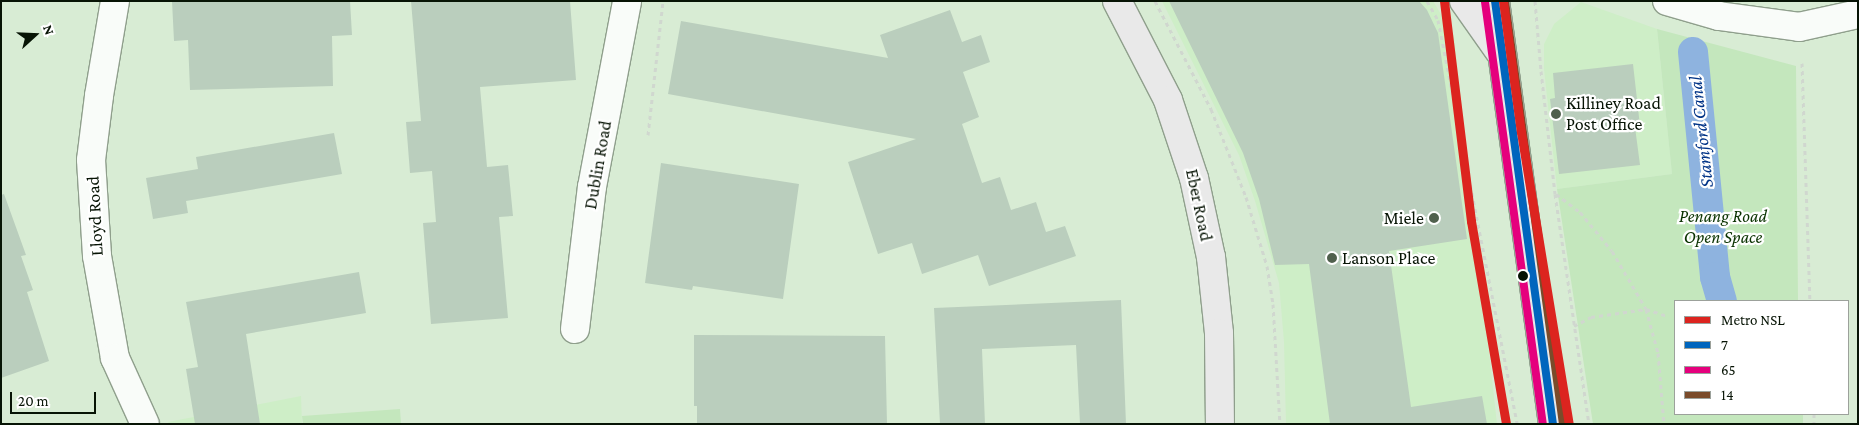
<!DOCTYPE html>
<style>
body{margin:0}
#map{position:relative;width:1859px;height:425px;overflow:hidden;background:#d8ecd4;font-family:"Crimson Pro",serif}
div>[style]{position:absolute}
.built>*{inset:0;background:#ceeec7}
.green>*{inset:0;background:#c4e7bd}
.canal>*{height:30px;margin:-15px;padding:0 15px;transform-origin:15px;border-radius:15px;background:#8eb3df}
.building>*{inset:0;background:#bacebd}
.path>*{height:3px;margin-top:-1.5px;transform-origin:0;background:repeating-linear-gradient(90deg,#d0d7cf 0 4px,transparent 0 8px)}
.roads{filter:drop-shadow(1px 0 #8f9f8c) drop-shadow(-1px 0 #8f9f8c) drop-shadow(0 1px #8f9f8c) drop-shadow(0 -1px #8f9f8c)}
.minor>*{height:28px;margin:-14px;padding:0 14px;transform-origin:14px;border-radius:14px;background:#f9fcf9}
.major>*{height:28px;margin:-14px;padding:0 14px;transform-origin:14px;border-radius:14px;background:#e9e9e9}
.bus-1>*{height:8px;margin:-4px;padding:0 4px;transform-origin:4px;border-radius:4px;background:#0065bd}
.bus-2>*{height:8px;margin:-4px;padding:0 4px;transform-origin:4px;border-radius:4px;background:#e5007d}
.bus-3>*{height:8px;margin:-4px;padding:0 4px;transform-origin:4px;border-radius:4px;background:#7a4b2a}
.metro-1>*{height:9px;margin:-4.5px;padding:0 4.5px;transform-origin:4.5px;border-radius:4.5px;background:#dc241f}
.dots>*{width:14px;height:14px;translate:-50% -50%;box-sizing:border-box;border:2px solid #fff;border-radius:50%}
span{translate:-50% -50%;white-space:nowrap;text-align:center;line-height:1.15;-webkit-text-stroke:4.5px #fff;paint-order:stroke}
.poi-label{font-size:18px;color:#071405}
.left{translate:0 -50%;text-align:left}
.right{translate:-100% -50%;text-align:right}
.street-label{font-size:18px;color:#071405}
.park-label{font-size:18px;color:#0a3301;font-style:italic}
.water-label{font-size:19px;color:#003386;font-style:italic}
.frame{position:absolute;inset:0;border:2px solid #071405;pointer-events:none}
.legend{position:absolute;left:1674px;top:300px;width:175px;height:115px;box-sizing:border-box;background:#fff;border:1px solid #9ca19b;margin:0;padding:6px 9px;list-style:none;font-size:15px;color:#071405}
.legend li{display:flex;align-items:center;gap:10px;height:25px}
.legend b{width:25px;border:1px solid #9ca19b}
.north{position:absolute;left:10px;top:10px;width:50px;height:50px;-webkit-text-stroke:4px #fff;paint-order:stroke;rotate:70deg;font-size:14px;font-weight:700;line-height:20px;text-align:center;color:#071405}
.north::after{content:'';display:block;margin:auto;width:18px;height:22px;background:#071405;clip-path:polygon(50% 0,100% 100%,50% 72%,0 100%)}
.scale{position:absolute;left:10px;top:392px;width:86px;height:22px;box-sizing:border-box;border:2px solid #071405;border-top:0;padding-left:6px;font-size:15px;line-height:18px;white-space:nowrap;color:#071405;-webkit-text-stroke:4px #fff;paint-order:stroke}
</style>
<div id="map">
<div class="built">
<i style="clip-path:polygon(1162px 1px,1433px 1px,1454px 36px,1497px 424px,1286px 424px,1284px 342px,1279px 283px,1255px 201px,1239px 155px)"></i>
<i style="clip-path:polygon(1581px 2px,1657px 29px,1672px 174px,1557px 189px,1544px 69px,1544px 44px,1554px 24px)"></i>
<i style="clip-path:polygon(301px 396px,302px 424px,169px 424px,168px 422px)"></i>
</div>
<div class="green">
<i style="clip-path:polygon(1657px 29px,1796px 66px,1798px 301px,1675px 301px,1675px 414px,1803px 414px,1803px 424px,1593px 424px,1557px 189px,1672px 174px)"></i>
<i style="clip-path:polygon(400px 409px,401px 424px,303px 424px,302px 416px)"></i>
</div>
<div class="canal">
<i style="left:1693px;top:52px;width:226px;rotate:84.4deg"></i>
<i style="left:1715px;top:277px;width:25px;rotate:74deg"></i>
</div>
<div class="building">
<i style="clip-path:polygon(172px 1px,350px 1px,352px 35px,332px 36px,333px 86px,190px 90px,188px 40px,174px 41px)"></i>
<i style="clip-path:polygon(411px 1px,570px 1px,576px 80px,480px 87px,487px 167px,508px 165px,513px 216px,499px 217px,508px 318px,431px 324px,423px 223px,436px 222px,432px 171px,410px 173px,406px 122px,421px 121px)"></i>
<i style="clip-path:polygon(1169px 1px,1419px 1px,1427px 10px,1438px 33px,1467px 239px,1389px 251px,1411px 407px,1482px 396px,1487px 424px,1330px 424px,1309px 264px,1275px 265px,1259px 199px,1243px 153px)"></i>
<i style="clip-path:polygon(950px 10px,962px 42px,981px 35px,990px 62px,963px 72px,979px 117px,962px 124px,982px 183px,1000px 177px,1011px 210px,1036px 202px,1046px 232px,1065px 226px,1076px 256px,989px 286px,978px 255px,922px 274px,912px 243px,878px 254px,848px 162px,916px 139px,668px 94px,681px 21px,888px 58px,880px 35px)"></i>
<i style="clip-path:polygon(1633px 64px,1640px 126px,1635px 127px,1640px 165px,1559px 174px,1550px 99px,1555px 98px,1553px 73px)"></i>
<i style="clip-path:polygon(334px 133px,342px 174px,186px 201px,188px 213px,153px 219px,146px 178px,198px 169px,196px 157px)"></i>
<i style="clip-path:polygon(661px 163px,799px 184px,783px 299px,693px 286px,692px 290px,645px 283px)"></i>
<i style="clip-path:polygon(4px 194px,26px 255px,21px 256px,33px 290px,27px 292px,49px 361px,1px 378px,1px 195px)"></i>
<i style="clip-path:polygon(359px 272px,366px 313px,246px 334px,260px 424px,195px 424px,186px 369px,198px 367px,186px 302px)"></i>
<i style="clip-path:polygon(1121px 300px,1126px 424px,1080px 424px,1076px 345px,982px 349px,985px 424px,940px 424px,934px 308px)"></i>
<i style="clip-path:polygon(694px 335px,885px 336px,887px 424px,697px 424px,697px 406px,694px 406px)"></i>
</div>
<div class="path">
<i style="left:1155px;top:1px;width:122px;rotate:62.6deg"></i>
<i style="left:1211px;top:109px;width:95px;rotate:68.3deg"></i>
<i style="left:1246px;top:197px;width:72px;rotate:73.1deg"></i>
<i style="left:1267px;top:266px;width:38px;rotate:81deg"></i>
<i style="left:1273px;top:304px;width:120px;rotate:86.7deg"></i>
<i style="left:1427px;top:1px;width:22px;rotate:60deg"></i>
<i style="left:1438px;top:20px;width:412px;rotate:78.9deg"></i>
<i style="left:1535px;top:1px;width:70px;rotate:85.1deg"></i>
<i style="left:1541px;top:71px;width:124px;rotate:83.5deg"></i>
<i style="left:1555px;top:194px;width:232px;rotate:81.6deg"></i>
<i style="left:1802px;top:63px;width:238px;rotate:88.1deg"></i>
<i style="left:648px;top:135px;width:135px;rotate:-83.6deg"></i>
<i style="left:1556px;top:194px;width:30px;rotate:37deg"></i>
<i style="left:1580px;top:212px;width:50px;rotate:50.6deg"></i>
<i style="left:1612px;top:251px;width:67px;rotate:59.6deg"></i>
<i style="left:1646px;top:309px;width:46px;rotate:74.7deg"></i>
<i style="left:1658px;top:353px;width:71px;rotate:85.2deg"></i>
<i style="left:1574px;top:326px;width:19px;rotate:-28deg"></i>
<i style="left:1591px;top:317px;width:56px;rotate:-8.3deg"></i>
<i style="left:1646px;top:309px;width:23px;rotate:18deg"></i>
<i style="left:1814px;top:414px;width:10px;rotate:90deg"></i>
</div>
<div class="roads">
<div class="minor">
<i style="left:115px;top:1px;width:96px;rotate:99.6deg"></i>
<i style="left:99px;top:96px;width:64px;rotate:97.1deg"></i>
<i style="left:91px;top:160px;width:96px;rotate:86.4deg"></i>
<i style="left:97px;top:256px;width:104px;rotate:80deg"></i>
<i style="left:115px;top:358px;width:72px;rotate:65.6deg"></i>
<i style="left:1667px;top:1px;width:54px;rotate:16.1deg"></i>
<i style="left:1719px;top:16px;width:81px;rotate:7.8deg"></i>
<i style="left:1799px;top:27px;width:60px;rotate:-12.4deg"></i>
<i style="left:575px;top:329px;width:143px;rotate:-83.2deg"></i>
<i style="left:592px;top:187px;width:189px;rotate:-79.3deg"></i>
</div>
<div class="major">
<i style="left:1117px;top:1px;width:111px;rotate:62.7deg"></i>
<i style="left:1168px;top:100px;width:82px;rotate:71.6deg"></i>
<i style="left:1194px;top:178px;width:81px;rotate:77.9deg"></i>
<i style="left:1211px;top:257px;width:76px;rotate:84deg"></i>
<i style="left:1219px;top:333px;width:91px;rotate:89.4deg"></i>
<i style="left:1464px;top:1px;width:62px;rotate:54.8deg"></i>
<i style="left:1495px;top:1px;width:427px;rotate:82.2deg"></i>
</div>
</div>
<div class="bus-1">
<i style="left:1495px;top:1px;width:427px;rotate:82.2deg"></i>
</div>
<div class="bus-2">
<i style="left:1485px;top:2px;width:426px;rotate:82.2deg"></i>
</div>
<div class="bus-3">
<i style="left:1505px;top:1px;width:426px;rotate:82.2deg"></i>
</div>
<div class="metro-1">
<i style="left:1444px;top:1px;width:222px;rotate:83deg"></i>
<i style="left:1471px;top:221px;width:206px;rotate:80.2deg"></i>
<i style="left:1503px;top:1px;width:132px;rotate:82.2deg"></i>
<i style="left:1521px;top:132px;width:296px;rotate:80.7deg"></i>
</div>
<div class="dots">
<i style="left:1556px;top:114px;background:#50604d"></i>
<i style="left:1434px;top:218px;background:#50604d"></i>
<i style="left:1332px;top:258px;background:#50604d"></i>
<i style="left:1523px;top:276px;background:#071405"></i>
</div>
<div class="poi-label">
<span class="left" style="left:1566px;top:114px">Killiney Road<br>Post Office</span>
<span class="right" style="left:1424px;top:218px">Miele</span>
<span class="left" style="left:1342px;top:258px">Lanson Place</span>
</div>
<div class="street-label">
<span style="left:598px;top:165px;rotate:-80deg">Dublin Road</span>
<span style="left:1199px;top:205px;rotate:78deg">Eber Road</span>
<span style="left:95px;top:216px;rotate:-93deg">Lloyd Road</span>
</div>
<div class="park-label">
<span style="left:1723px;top:227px">Penang Road<br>Open Space</span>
</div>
<div class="water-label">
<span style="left:1701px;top:132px;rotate:-96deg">Stamford Canal</span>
</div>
<div class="frame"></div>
<ul class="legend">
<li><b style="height:6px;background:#dc241f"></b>Metro NSL</li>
<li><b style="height:6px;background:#0065bd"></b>7</li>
<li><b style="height:6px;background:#e5007d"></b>65</li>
<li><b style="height:6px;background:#7a4b2a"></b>14</li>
</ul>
<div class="north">N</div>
<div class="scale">20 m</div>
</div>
